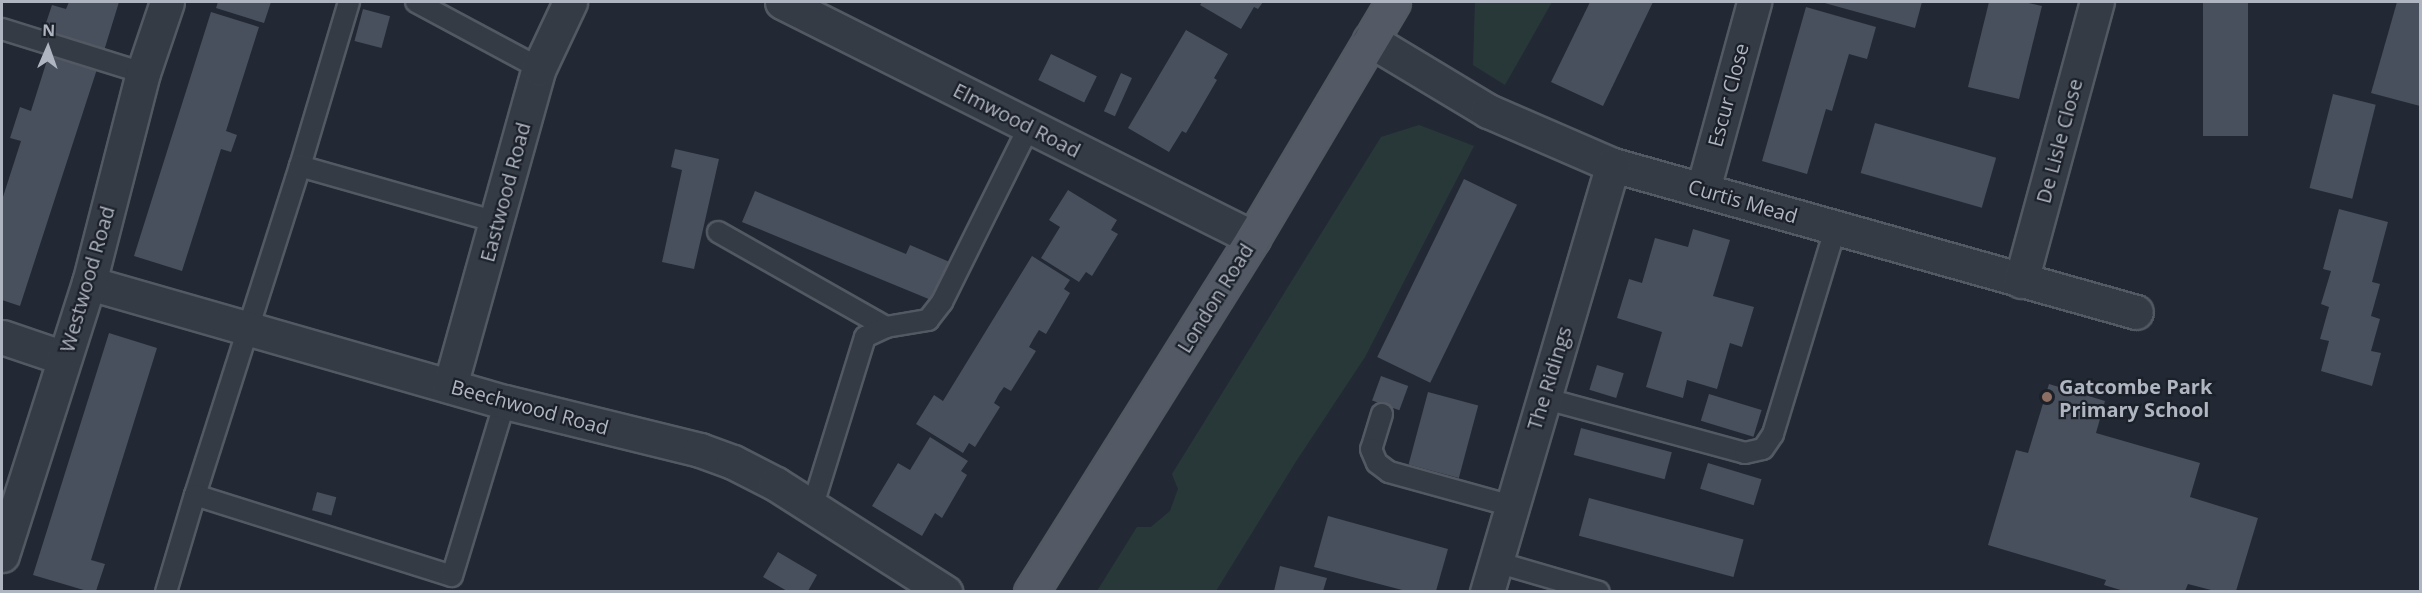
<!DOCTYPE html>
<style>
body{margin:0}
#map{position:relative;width:2422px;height:593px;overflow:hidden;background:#222934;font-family:"Open Sans",sans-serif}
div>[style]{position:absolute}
.green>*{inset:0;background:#283839}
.building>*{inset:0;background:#49505d;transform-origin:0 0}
.roads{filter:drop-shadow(2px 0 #535962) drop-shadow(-2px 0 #535962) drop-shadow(0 2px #535962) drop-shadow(0 -2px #535962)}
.service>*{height:20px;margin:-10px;padding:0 10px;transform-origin:10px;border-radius:10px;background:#353b45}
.minor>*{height:33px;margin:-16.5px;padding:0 16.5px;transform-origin:16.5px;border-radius:16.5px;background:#353b45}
.primary>*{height:33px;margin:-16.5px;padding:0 16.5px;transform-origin:16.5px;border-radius:16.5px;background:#535a65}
.dots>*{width:16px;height:16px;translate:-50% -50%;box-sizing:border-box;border:3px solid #1b2029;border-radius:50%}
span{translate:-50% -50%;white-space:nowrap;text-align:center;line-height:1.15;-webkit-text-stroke:4.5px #1b2029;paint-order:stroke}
.street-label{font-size:20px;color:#b0b6c1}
.poi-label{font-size:20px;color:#b0b6c1;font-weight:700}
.left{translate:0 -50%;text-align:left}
.frame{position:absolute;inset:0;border:3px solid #b0b6c1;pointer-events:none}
.north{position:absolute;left:18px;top:18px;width:60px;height:60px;-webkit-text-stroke:4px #1b2029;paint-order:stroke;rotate:2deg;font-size:16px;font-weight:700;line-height:24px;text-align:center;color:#b0b6c1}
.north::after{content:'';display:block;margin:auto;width:21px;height:27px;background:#b0b6c1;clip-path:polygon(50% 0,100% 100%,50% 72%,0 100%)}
</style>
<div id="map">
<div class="green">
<i style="clip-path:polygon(1475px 2px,1552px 2px,1505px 85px,1473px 65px)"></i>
<i style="clip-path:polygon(1419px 125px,1474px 146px,1365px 357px,1295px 463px,1216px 591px,1097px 591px,1137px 527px,1151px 527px,1170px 511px,1178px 489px,1172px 474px,1381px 137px)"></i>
</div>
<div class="building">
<i style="clip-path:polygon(69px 2px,119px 2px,103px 54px,42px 35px,52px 5px,66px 9px)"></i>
<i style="clip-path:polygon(218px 2px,271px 2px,264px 23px,216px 8px)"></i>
<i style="clip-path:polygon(1202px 2px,1263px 2px,1258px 9px,1254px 7px,1241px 29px,1200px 5px)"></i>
<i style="clip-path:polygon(1590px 2px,1653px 2px,1603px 106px,1551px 82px)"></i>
<i style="clip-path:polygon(1821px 2px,1922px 2px,1915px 28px)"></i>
<i style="clip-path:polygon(1989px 2px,2024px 2px,2042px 6px,2019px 99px,1968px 87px)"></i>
<i style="left:2203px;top:2px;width:45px;height:134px"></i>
<i style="clip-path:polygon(2397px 2px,2420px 2px,2420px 106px,2371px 93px)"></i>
<i style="clip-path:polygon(1806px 7px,1876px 27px,1867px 59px,1849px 54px,1832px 111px,1826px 109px,1807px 174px,1762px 161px)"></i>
<i style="left:363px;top:9px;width:28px;height:33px;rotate:15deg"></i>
<i style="clip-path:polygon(211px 12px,259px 27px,226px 131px,237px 135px,231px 152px,221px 149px,182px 271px,134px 256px)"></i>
<i style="clip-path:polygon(1186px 30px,1228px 54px,1214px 78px,1217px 80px,1186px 133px,1182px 131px,1169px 152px,1128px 128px)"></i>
<i style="clip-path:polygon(50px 51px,98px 66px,20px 306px,2px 300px,2px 200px,21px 141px,10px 138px,20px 107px,31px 111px)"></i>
<i style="left:1051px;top:54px;width:51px;height:29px;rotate:26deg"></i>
<i style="left:1121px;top:73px;width:12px;height:42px;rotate:24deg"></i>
<i style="left:2333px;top:94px;width:44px;height:97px;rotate:14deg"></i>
<i style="left:1875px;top:123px;width:126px;height:52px;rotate:16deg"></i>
<i style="clip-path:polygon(675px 149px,719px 159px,694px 269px,662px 262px,682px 170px,671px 167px)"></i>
<i style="left:1464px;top:179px;width:59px;height:198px;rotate:26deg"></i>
<i style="clip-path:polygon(1068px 190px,1117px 220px,1111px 230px,1118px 234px,1092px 276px,1086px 272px,1079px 282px,1041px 258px,1060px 227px,1049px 220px)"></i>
<i style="clip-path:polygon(755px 191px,906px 254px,910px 245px,952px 263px,936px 302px,742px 222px)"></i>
<i style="clip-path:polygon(2339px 209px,2388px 222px,2372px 282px,2380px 284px,2371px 316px,2380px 319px,2371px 351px,2381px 353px,2372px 386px,2321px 371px,2329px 341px,2320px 339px,2329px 307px,2321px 304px,2331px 271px,2323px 269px)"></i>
<i style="clip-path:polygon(1693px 229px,1730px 240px,1713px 296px,1754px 307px,1742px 347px,1730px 343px,1717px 389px,1687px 380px,1683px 398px,1646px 387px,1662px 332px,1617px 318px,1629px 279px,1642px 283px,1655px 238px,1688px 247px)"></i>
<i style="clip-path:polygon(1032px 256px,1070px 280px,1064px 289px,1070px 293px,1046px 334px,1039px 330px,1034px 338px,1029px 347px,1036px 351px,1011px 391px,1004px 387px,999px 394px,994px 403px,1000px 407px,975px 447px,969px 443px,963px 453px,916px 424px,934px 395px,943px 401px)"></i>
<i style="clip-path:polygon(109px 333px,157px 348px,91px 560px,105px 564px,96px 591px,87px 591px,33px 575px)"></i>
<i style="left:1597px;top:365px;width:28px;height:26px;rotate:17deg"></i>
<i style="left:1381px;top:376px;width:29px;height:26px;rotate:20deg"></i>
<i style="clip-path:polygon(2049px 384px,2105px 401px,2096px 433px,2200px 463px,2190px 497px,2258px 518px,2236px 591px,2215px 591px,2188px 584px,2185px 591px,2124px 591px,2104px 585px,2106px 580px,1988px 545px,2016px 450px,2028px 453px)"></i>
<i style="left:1428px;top:392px;width:52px;height:75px;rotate:15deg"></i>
<i style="left:1709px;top:394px;width:55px;height:28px;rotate:17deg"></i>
<i style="left:1581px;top:428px;width:94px;height:28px;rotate:15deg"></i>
<i style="clip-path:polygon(930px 437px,968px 461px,961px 471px,967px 475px,942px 518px,935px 513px,922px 536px,872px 506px,898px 463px,910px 470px)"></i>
<i style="left:1708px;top:463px;width:56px;height:27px;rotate:17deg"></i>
<i style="left:317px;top:492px;width:20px;height:19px;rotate:15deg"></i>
<i style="left:1589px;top:498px;width:160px;height:39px;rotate:15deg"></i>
<i style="clip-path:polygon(1328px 516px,1448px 549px,1436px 591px,1406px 591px,1314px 567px)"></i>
<i style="clip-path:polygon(778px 552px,817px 575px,808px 591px,787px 591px,763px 577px)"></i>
<i style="clip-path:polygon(1280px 566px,1327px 578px,1323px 591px,1274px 591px)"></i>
</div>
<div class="roads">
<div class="service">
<i style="left:349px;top:2px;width:171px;rotate:106.6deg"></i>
<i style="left:300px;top:166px;width:345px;rotate:107.7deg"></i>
<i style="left:195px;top:495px;width:269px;rotate:17.5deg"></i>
<i style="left:452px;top:576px;width:182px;rotate:-73.1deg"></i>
<i style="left:416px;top:2px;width:140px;rotate:28.2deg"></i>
<i style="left:2px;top:29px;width:148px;rotate:17.3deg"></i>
<i style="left:300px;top:166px;width:205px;rotate:15.9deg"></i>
<i style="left:718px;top:232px;width:193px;rotate:29.5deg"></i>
<i style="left:1543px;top:398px;width:209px;rotate:15.2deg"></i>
<i style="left:1745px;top:453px;width:18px;rotate:-13deg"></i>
<i style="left:1763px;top:449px;width:18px;rotate:-56deg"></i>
<i style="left:1773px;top:434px;width:216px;rotate:-73.1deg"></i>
<i style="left:1382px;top:414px;width:37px;rotate:107deg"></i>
<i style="left:1371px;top:449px;width:15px;rotate:67deg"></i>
<i style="left:1377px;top:463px;width:15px;rotate:37deg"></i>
<i style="left:1389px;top:472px;width:128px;rotate:15.5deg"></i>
<i style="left:813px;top:505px;width:176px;rotate:-72.8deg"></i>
<i style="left:865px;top:337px;width:23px;rotate:-25deg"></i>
<i style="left:886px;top:327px;width:43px;rotate:-9.5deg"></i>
<i style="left:928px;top:320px;width:23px;rotate:-52deg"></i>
<i style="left:942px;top:302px;width:195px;rotate:-63.6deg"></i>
<i style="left:1496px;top:562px;width:107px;rotate:16.2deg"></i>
<i style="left:166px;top:592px;width:101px;rotate:-73.4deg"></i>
</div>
<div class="minor">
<i style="left:782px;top:2px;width:527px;rotate:26.61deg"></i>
<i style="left:1370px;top:40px;width:138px;rotate:31deg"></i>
<i style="left:1488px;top:111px;width:136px;rotate:23.4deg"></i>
<i style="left:1613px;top:165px;width:543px;rotate:15.7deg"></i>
<i style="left:1703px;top:189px;width:194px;rotate:-74.7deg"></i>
<i style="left:2021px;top:281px;width:289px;rotate:-74.8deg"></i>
<i style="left:89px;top:283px;width:433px;rotate:16deg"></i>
<i style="left:505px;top:402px;width:201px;rotate:13.8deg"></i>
<i style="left:700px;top:450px;width:35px;rotate:20deg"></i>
<i style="left:733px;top:462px;width:48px;rotate:27.1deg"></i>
<i style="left:776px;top:484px;width:201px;rotate:32.6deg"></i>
<i style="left:2px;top:337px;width:65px;rotate:18.7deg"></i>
<i style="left:450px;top:386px;width:330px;rotate:-74.4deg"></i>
<i style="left:539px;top:68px;width:73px;rotate:-64.8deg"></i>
<i style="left:2px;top:555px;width:286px;rotate:-72.3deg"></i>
<i style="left:89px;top:283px;width:217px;rotate:-75.6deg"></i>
<i style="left:143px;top:73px;width:75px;rotate:-71.3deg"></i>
<i style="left:1487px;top:592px;width:445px;rotate:-73.6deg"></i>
</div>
<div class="primary">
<i style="left:1031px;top:592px;width:418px;rotate:-57.9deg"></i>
<i style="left:1253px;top:238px;width:274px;rotate:-59.3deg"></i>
</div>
</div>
<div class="dots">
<i style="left:2047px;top:397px;background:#8d6e63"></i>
</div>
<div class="street-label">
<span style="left:1728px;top:95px;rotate:-75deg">Escur Close</span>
<span style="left:1017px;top:120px;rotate:27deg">Elmwood Road</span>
<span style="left:2059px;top:141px;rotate:-75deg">De Lisle Close</span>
<span style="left:505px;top:192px;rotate:-75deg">Eastwood Road</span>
<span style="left:1743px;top:201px;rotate:16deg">Curtis Mead</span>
<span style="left:87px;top:279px;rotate:-74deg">Westwood Road</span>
<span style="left:1215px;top:298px;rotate:-58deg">London Road</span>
<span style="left:1549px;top:378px;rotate:-73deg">The Ridings</span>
<span style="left:530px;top:407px;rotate:15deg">Beechwood Road</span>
</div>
<div class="poi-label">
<span class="left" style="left:2059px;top:398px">Gatcombe Park<br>Primary School</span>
</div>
<div class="frame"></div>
<div class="north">N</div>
</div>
